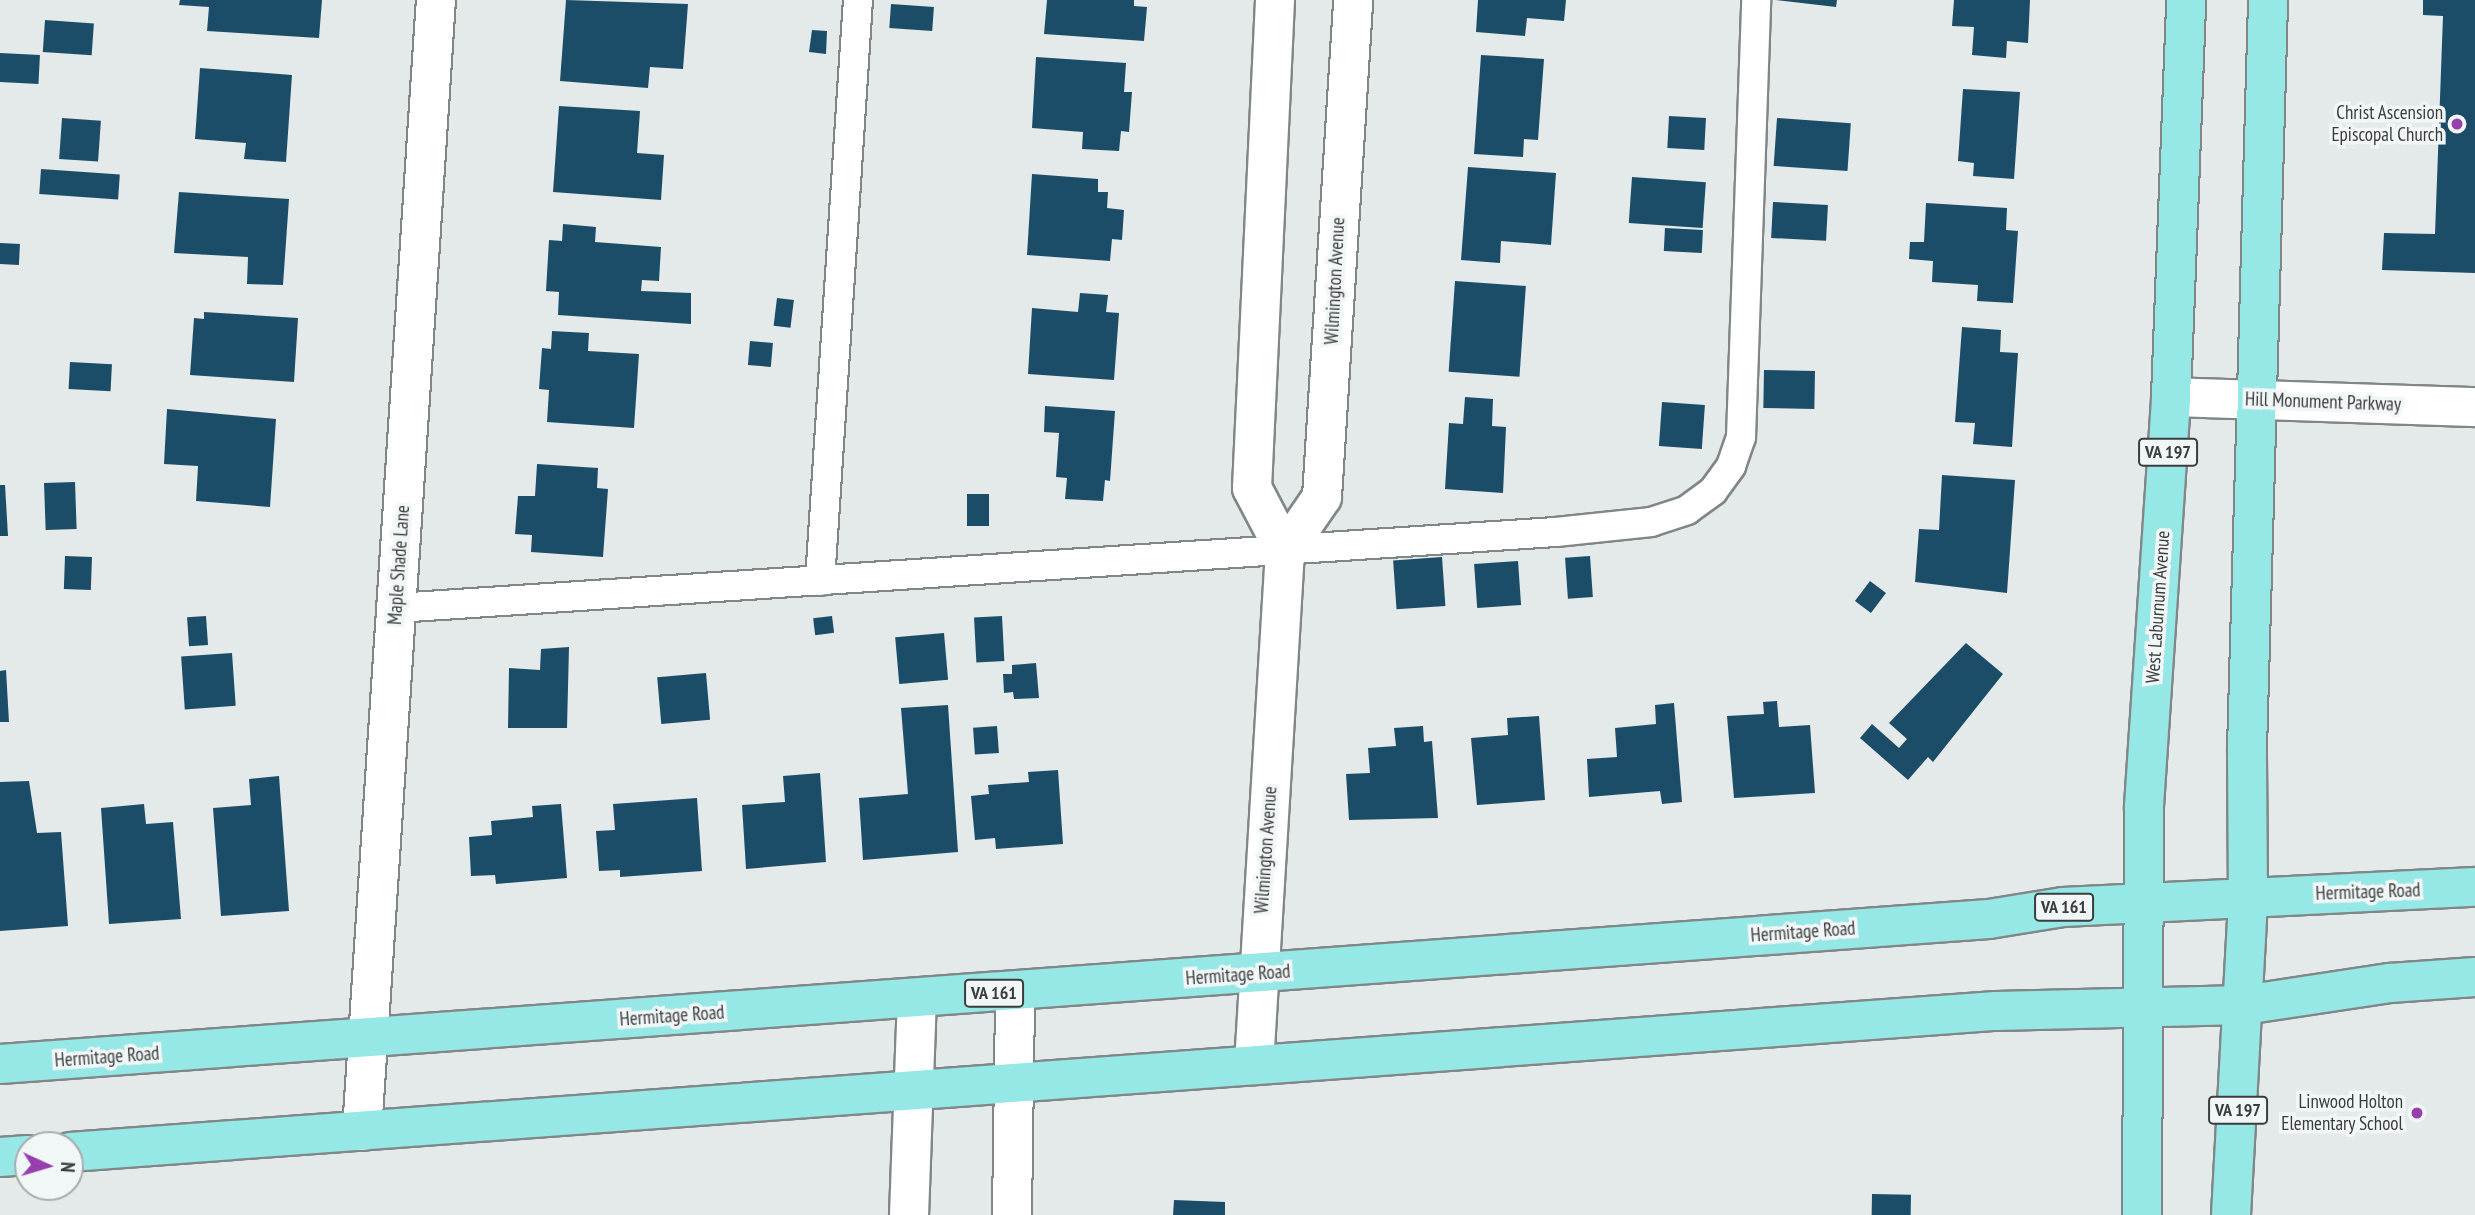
<!DOCTYPE html>
<style>
body{margin:0}
#map{position:relative;width:2475px;height:1215px;overflow:hidden;background:#e4e9ea;font-family:"PT Sans Narrow",sans-serif}
div>[style]{position:absolute}
.building>*{inset:0;background:#1c4d68;transform-origin:0 0}
.roads{filter:drop-shadow(2px 0 #818687) drop-shadow(-2px 0 #818687) drop-shadow(0 2px #818687) drop-shadow(0 -2px #818687)}
.service>*{height:28px;margin:-14px;padding:0 14px;transform-origin:14px;border-radius:14px;background:#fff}
.minor>*{height:38px;margin:-19px;padding:0 19px;transform-origin:19px;border-radius:19px;background:#fff}
.primary>*{height:38px;margin:-19px;padding:0 19px;transform-origin:19px;border-radius:19px;background:#95e8e6}
.dots>*{width:19px;height:19px;translate:-50% -50%;box-sizing:border-box;border:4px solid #f1f6f7;border-radius:50%}
span{translate:-50% -50%;white-space:nowrap;text-align:center;line-height:1.15;-webkit-text-stroke:7px #f1f6f7;paint-order:stroke}
.shield-label span{padding:2px 5px;background:#f1f6f7;border:2px solid;border-radius:5px;-webkit-text-stroke-width:0}
.shield-label{font-size:18px;color:#3a3c3d;font-weight:700}
.poi-label{font-size:19px;color:#3a3c3d}
.right{translate:-100% -50%;text-align:right}
.street-label{font-size:19px;color:#3a3c3d}
.north{position:absolute;left:14px;top:1131px;width:70px;height:70px;box-sizing:border-box;background:#f1f6f7;border:2px solid #a8acad;border-radius:50%;rotate:94deg;font-size:19px;font-weight:700;line-height:28px;text-align:center;color:#3a3c3d}
.north::after{content:'';display:block;margin:auto;width:24px;height:32px;background:#9740ad;clip-path:polygon(50% 0,100% 100%,50% 72%,0 100%)}
</style>
<div id="map">
<div class="building">
<i style="clip-path:polygon(180px 0,322px 0,319px 38px,207px 31px,209px 7px,179px 5px)"></i>
<i style="clip-path:polygon(566px 0,688px 4px,683px 69px,650px 67px,648px 88px,560px 81px)"></i>
<i style="clip-path:polygon(1047px 0,1134px 0,1134px 6px,1147px 7px,1144px 41px,1044px 34px)"></i>
<i style="clip-path:polygon(1478px 0,1566px 0,1564px 21px,1527px 18px,1525px 36px,1476px 32px)"></i>
<i style="clip-path:polygon(1776px 0,1837px 0,1836px 7px)"></i>
<i style="clip-path:polygon(1954px 0,2030px 0,2028px 43px,2007px 41px,2006px 58px,1972px 55px,1974px 27px,1952px 26px)"></i>
<i style="clip-path:polygon(2423px 0,2475px 0,2475px 273px,2382px 270px,2384px 233px,2435px 234px,2443px 16px,2423px 15px)"></i>
<i style="left:891px;top:4px;width:43px;height:24px;rotate:4deg"></i>
<i style="left:45px;top:20px;width:49px;height:32px;rotate:4deg"></i>
<i style="clip-path:polygon(812px 30px,827px 31px,826px 54px,809px 52px)"></i>
<i style="left:0;top:53px;width:40px;height:29px;rotate:3deg"></i>
<i style="clip-path:polygon(1481px 55px,1544px 59px,1538px 140px,1524px 139px,1523px 157px,1474px 154px)"></i>
<i style="clip-path:polygon(1036px 57px,1126px 63px,1124px 92px,1132px 92px,1129px 132px,1121px 131px,1119px 151px,1082px 149px,1083px 132px,1032px 128px)"></i>
<i style="clip-path:polygon(200px 68px,292px 75px,286px 162px,244px 159px,246px 143px,195px 139px)"></i>
<i style="clip-path:polygon(1963px 89px,2020px 92px,2014px 179px,1973px 176px,1974px 163px,1958px 161px)"></i>
<i style="clip-path:polygon(559px 106px,640px 111px,637px 153px,664px 155px,661px 200px,553px 192px)"></i>
<i style="left:1669px;top:116px;width:37px;height:32px;rotate:3deg"></i>
<i style="left:62px;top:118px;width:39px;height:41px;rotate:4deg"></i>
<i style="left:1777px;top:118px;width:74px;height:48px;rotate:4deg"></i>
<i style="clip-path:polygon(1468px 167px,1556px 173px,1551px 245px,1501px 241px,1500px 263px,1461px 260px)"></i>
<i style="left:41px;top:169px;width:79px;height:25px;rotate:4deg"></i>
<i style="clip-path:polygon(1032px 174px,1098px 179px,1098px 192px,1108px 192px,1107px 208px,1124px 210px,1122px 240px,1112px 239px,1110px 261px,1027px 255px)"></i>
<i style="left:1632px;top:177px;width:74px;height:46px;rotate:4deg"></i>
<i style="clip-path:polygon(179px 192px,289px 199px,283px 285px,247px 284px,248px 257px,174px 253px)"></i>
<i style="left:1773px;top:202px;width:55px;height:36px;rotate:3deg"></i>
<i style="clip-path:polygon(1926px 203px,2007px 208px,2006px 230px,2018px 231px,2013px 303px,1977px 301px,1978px 285px,1932px 282px,1933px 261px,1909px 259px,1910px 242px,1924px 242px)"></i>
<i style="clip-path:polygon(563px 224px,596px 227px,595px 242px,661px 247px,659px 281px,642px 280px,641px 291px,691px 293px,691px 324px,558px 315px,559px 292px,546px 291px,549px 240px,562px 241px)"></i>
<i style="left:1665px;top:228px;width:38px;height:23px;rotate:3deg"></i>
<i style="left:0;top:243px;width:20px;height:21px;rotate:3deg"></i>
<i style="left:1455px;top:281px;width:71px;height:91px;rotate:4deg"></i>
<i style="clip-path:polygon(1080px 293px,1108px 295px,1106px 312px,1119px 313px,1114px 380px,1028px 374px,1032px 308px,1078px 312px)"></i>
<i style="left:777px;top:298px;width:17px;height:28px;rotate:7deg"></i>
<i style="clip-path:polygon(204px 312px,298px 318px,294px 382px,190px 375px,194px 318px,204px 319px)"></i>
<i style="clip-path:polygon(1962px 327px,2001px 330px,2000px 352px,2018px 353px,2012px 447px,1973px 444px,1975px 423px,1955px 422px)"></i>
<i style="clip-path:polygon(552px 331px,589px 333px,588px 351px,639px 354px,634px 428px,547px 422px,549px 390px,539px 389px,542px 348px,551px 349px)"></i>
<i style="left:750px;top:341px;width:23px;height:24px;rotate:5deg"></i>
<i style="left:70px;top:362px;width:42px;height:27px;rotate:3deg"></i>
<i style="left:1764px;top:370px;width:51px;height:38px;rotate:1deg"></i>
<i style="clip-path:polygon(1465px 397px,1493px 399px,1492px 426px,1506px 427px,1503px 493px,1445px 489px,1449px 423px,1463px 424px)"></i>
<i style="left:1662px;top:402px;width:43px;height:44px;rotate:4deg"></i>
<i style="clip-path:polygon(1045px 406px,1115px 411px,1110px 481px,1105px 480px,1103px 501px,1065px 499px,1067px 478px,1056px 477px,1059px 433px,1044px 432px)"></i>
<i style="clip-path:polygon(167px 409px,276px 419px,270px 507px,196px 501px,198px 466px,164px 464px)"></i>
<i style="clip-path:polygon(537px 464px,598px 468px,597px 488px,608px 489px,603px 557px,531px 552px,532px 535px,515px 534px,518px 496px,535px 496px)"></i>
<i style="clip-path:polygon(1942px 475px,2015px 480px,2007px 593px,1915px 582px,1919px 529px,1939px 530px)"></i>
<i style="left:75px;top:482px;width:47px;height:31px;rotate:88deg"></i>
<i style="clip-path:polygon(0 485px,5px 485px,8px 536px,0 536px)"></i>
<i style="left:967px;top:494px;width:22px;height:32px"></i>
<i style="left:65px;top:556px;width:27px;height:33px;rotate:2deg"></i>
<i style="left:1590px;top:556px;width:41px;height:25px;rotate:86deg"></i>
<i style="left:1442px;top:557px;width:49px;height:49px;rotate:86deg"></i>
<i style="left:1518px;top:561px;width:44px;height:44px;rotate:86deg"></i>
<i style="left:1870px;top:581px;width:20px;height:25px;rotate:37deg"></i>
<i style="left:206px;top:616px;width:29px;height:19px;rotate:86deg"></i>
<i style="left:832px;top:616px;width:17px;height:19px;rotate:83deg"></i>
<i style="left:1002px;top:616px;width:45px;height:28px;rotate:87deg"></i>
<i style="left:944px;top:633px;width:47px;height:49px;rotate:85deg"></i>
<i style="clip-path:polygon(1966px 643px,2003px 674px,1933px 762px,1928px 757px,1908px 780px,1860px 738px,1872px 724px,1899px 748px,1907px 739px,1889px 723px)"></i>
<i style="clip-path:polygon(569px 647px,567px 728px,508px 728px,509px 668px,540px 670px,541px 649px)"></i>
<i style="left:232px;top:653px;width:53px;height:51px;rotate:86deg"></i>
<i style="clip-path:polygon(1036px 663px,1039px 698px,1014px 699px,1013px 692px,1004px 693px,1003px 674px,1012px 674px,1012px 665px)"></i>
<i style="clip-path:polygon(6px 670px,9px 722px,0 722px,0 671px)"></i>
<i style="left:706px;top:673px;width:47px;height:49px;rotate:85deg"></i>
<i style="clip-path:polygon(1777px 701px,1779px 727px,1810px 725px,1815px 793px,1734px 798px,1727px 716px,1764px 714px,1763px 702px)"></i>
<i style="clip-path:polygon(1674px 703px,1682px 802px,1662px 804px,1660px 791px,1589px 797px,1587px 759px,1617px 757px,1615px 728px,1656px 724px,1655px 705px)"></i>
<i style="clip-path:polygon(948px 705px,958px 852px,863px 860px,859px 798px,908px 794px,901px 708px)"></i>
<i style="clip-path:polygon(1539px 716px,1545px 800px,1477px 805px,1471px 738px,1508px 735px,1507px 718px)"></i>
<i style="left:997px;top:726px;width:27px;height:24px;rotate:86deg"></i>
<i style="clip-path:polygon(1423px 726px,1424px 742px,1432px 741px,1438px 818px,1349px 820px,1346px 774px,1370px 773px,1368px 748px,1396px 746px,1394px 728px)"></i>
<i style="clip-path:polygon(1058px 770px,1063px 844px,996px 849px,995px 838px,975px 840px,971px 796px,989px 794px,988px 785px,1029px 782px,1028px 772px)"></i>
<i style="clip-path:polygon(820px 773px,826px 862px,746px 869px,742px 805px,785px 802px,783px 776px)"></i>
<i style="clip-path:polygon(279px 776px,289px 911px,221px 916px,213px 808px,251px 805px,249px 779px)"></i>
<i style="clip-path:polygon(29px 781px,37px 833px,61px 832px,68px 926px,0 931px,0 782px)"></i>
<i style="clip-path:polygon(697px 798px,702px 871px,620px 877px,620px 870px,599px 871px,596px 831px,615px 830px,613px 804px)"></i>
<i style="clip-path:polygon(144px 804px,146px 824px,173px 822px,181px 919px,109px 924px,101px 808px)"></i>
<i style="clip-path:polygon(561px 804px,567px 878px,496px 884px,495px 875px,471px 876px,469px 837px,492px 835px,491px 821px,533px 817px,532px 806px)"></i>
<i style="left:1872px;top:1194px;width:39px;height:21px;rotate:1deg"></i>
<i style="clip-path:polygon(1174px 1200px,1225px 1202px,1225px 1215px,1173px 1215px)"></i>
</div>
<div class="roads">
<div class="service">
<i style="left:820px;top:581px;width:582px;rotate:-86.26deg"></i>
<i style="left:396px;top:608px;width:1162px;rotate:-3.75deg"></i>
<i style="left:1556px;top:532px;width:96px;rotate:-6deg"></i>
<i style="left:1651px;top:522px;width:38px;rotate:-18deg"></i>
<i style="left:1687px;top:510px;width:32px;rotate:-36deg"></i>
<i style="left:1713px;top:491px;width:31px;rotate:-54deg"></i>
<i style="left:1731px;top:466px;width:31px;rotate:-71deg"></i>
<i style="left:1741px;top:437px;width:437px;rotate:-88deg"></i>
</div>
<div class="minor">
<i style="left:2171px;top:397px;width:304px;rotate:1.9deg"></i>
<i style="left:1285px;top:551px;width:65px;rotate:-55.6deg"></i>
<i style="left:1322px;top:497px;width:498px;rotate:-86.4deg"></i>
<i style="left:1254px;top:1065px;width:515px;rotate:-86.55deg"></i>
<i style="left:1285px;top:551px;width:71px;rotate:-117.6deg"></i>
<i style="left:1252px;top:488px;width:489px;rotate:-87.3deg"></i>
<i style="left:362px;top:1131px;width:1133px;rotate:-86.26deg"></i>
<i style="left:909px;top:1215px;width:217px;rotate:-87.9deg"></i>
<i style="left:1012px;top:1215px;width:224px;rotate:-89.2deg"></i>
</div>
<div class="primary">
<i style="left:0;top:1064px;width:1994px;rotate:-4.17deg"></i>
<i style="left:1989px;top:919px;width:75px;rotate:-9.2deg"></i>
<i style="left:2063px;top:907px;width:412px;rotate:-2.8deg"></i>
<i style="left:70px;top:1152px;width:1931px;rotate:-4.19deg"></i>
<i style="left:1996px;top:1011px;width:248px;rotate:-1.4deg"></i>
<i style="left:2244px;top:1005px;width:148px;rotate:-8.6deg"></i>
<i style="left:2390px;top:983px;width:85px;rotate:-4deg"></i>
<i style="left:0;top:1157px;width:28px;rotate:-4deg"></i>
<i style="left:2142px;top:1215px;width:409px;rotate:-89.7deg"></i>
<i style="left:2144px;top:806px;width:410px;rotate:-86.2deg"></i>
<i style="left:2171px;top:397px;width:397px;rotate:-87.8deg"></i>
<i style="left:2231px;top:1215px;width:316px;rotate:-86.9deg"></i>
<i style="left:2248px;top:899px;width:150px;rotate:-90.4deg"></i>
<i style="left:2247px;top:749px;width:749px;rotate:-88.39deg"></i>
</div>
</div>
<div class="dots">
<i style="left:2457px;top:124px;background:#9740ad"></i>
<i style="left:2417px;top:1113px;background:#9740ad"></i>
</div>
<div class="shield-label">
<span style="left:2168px;top:452px">VA 197</span>
<span style="left:2064px;top:907px">VA 161</span>
<span style="left:994px;top:993px">VA 161</span>
<span style="left:2238px;top:1110px">VA 197</span>
</div>
<div class="poi-label">
<span class="right" style="left:2443px;top:124px">Christ Ascension<br>Episcopal Church</span>
<span class="right" style="left:2403px;top:1113px">Linwood Holton<br>Elementary School</span>
</div>
<div class="street-label">
<span style="left:1335px;top:281px;rotate:-87deg">Wilmington Avenue</span>
<span style="left:2323px;top:402px;rotate:2deg">Hill Monument Parkway</span>
<span style="left:399px;top:565px;rotate:-86deg">Maple Shade Lane</span>
<span style="left:2158px;top:607px;rotate:-86deg">West Laburnum Avenue</span>
<span style="left:1266px;top:850px;rotate:-86deg">Wilmington Avenue</span>
<span style="left:2368px;top:892px;rotate:-2deg">Hermitage Road</span>
<span style="left:1803px;top:932px;rotate:-4deg">Hermitage Road</span>
<span style="left:1238px;top:975px;rotate:-4deg">Hermitage Road</span>
<span style="left:672px;top:1016px;rotate:-4deg">Hermitage Road</span>
<span style="left:107px;top:1057px;rotate:-4deg">Hermitage Road</span>
</div>
<div class="north">N</div>
</div>
